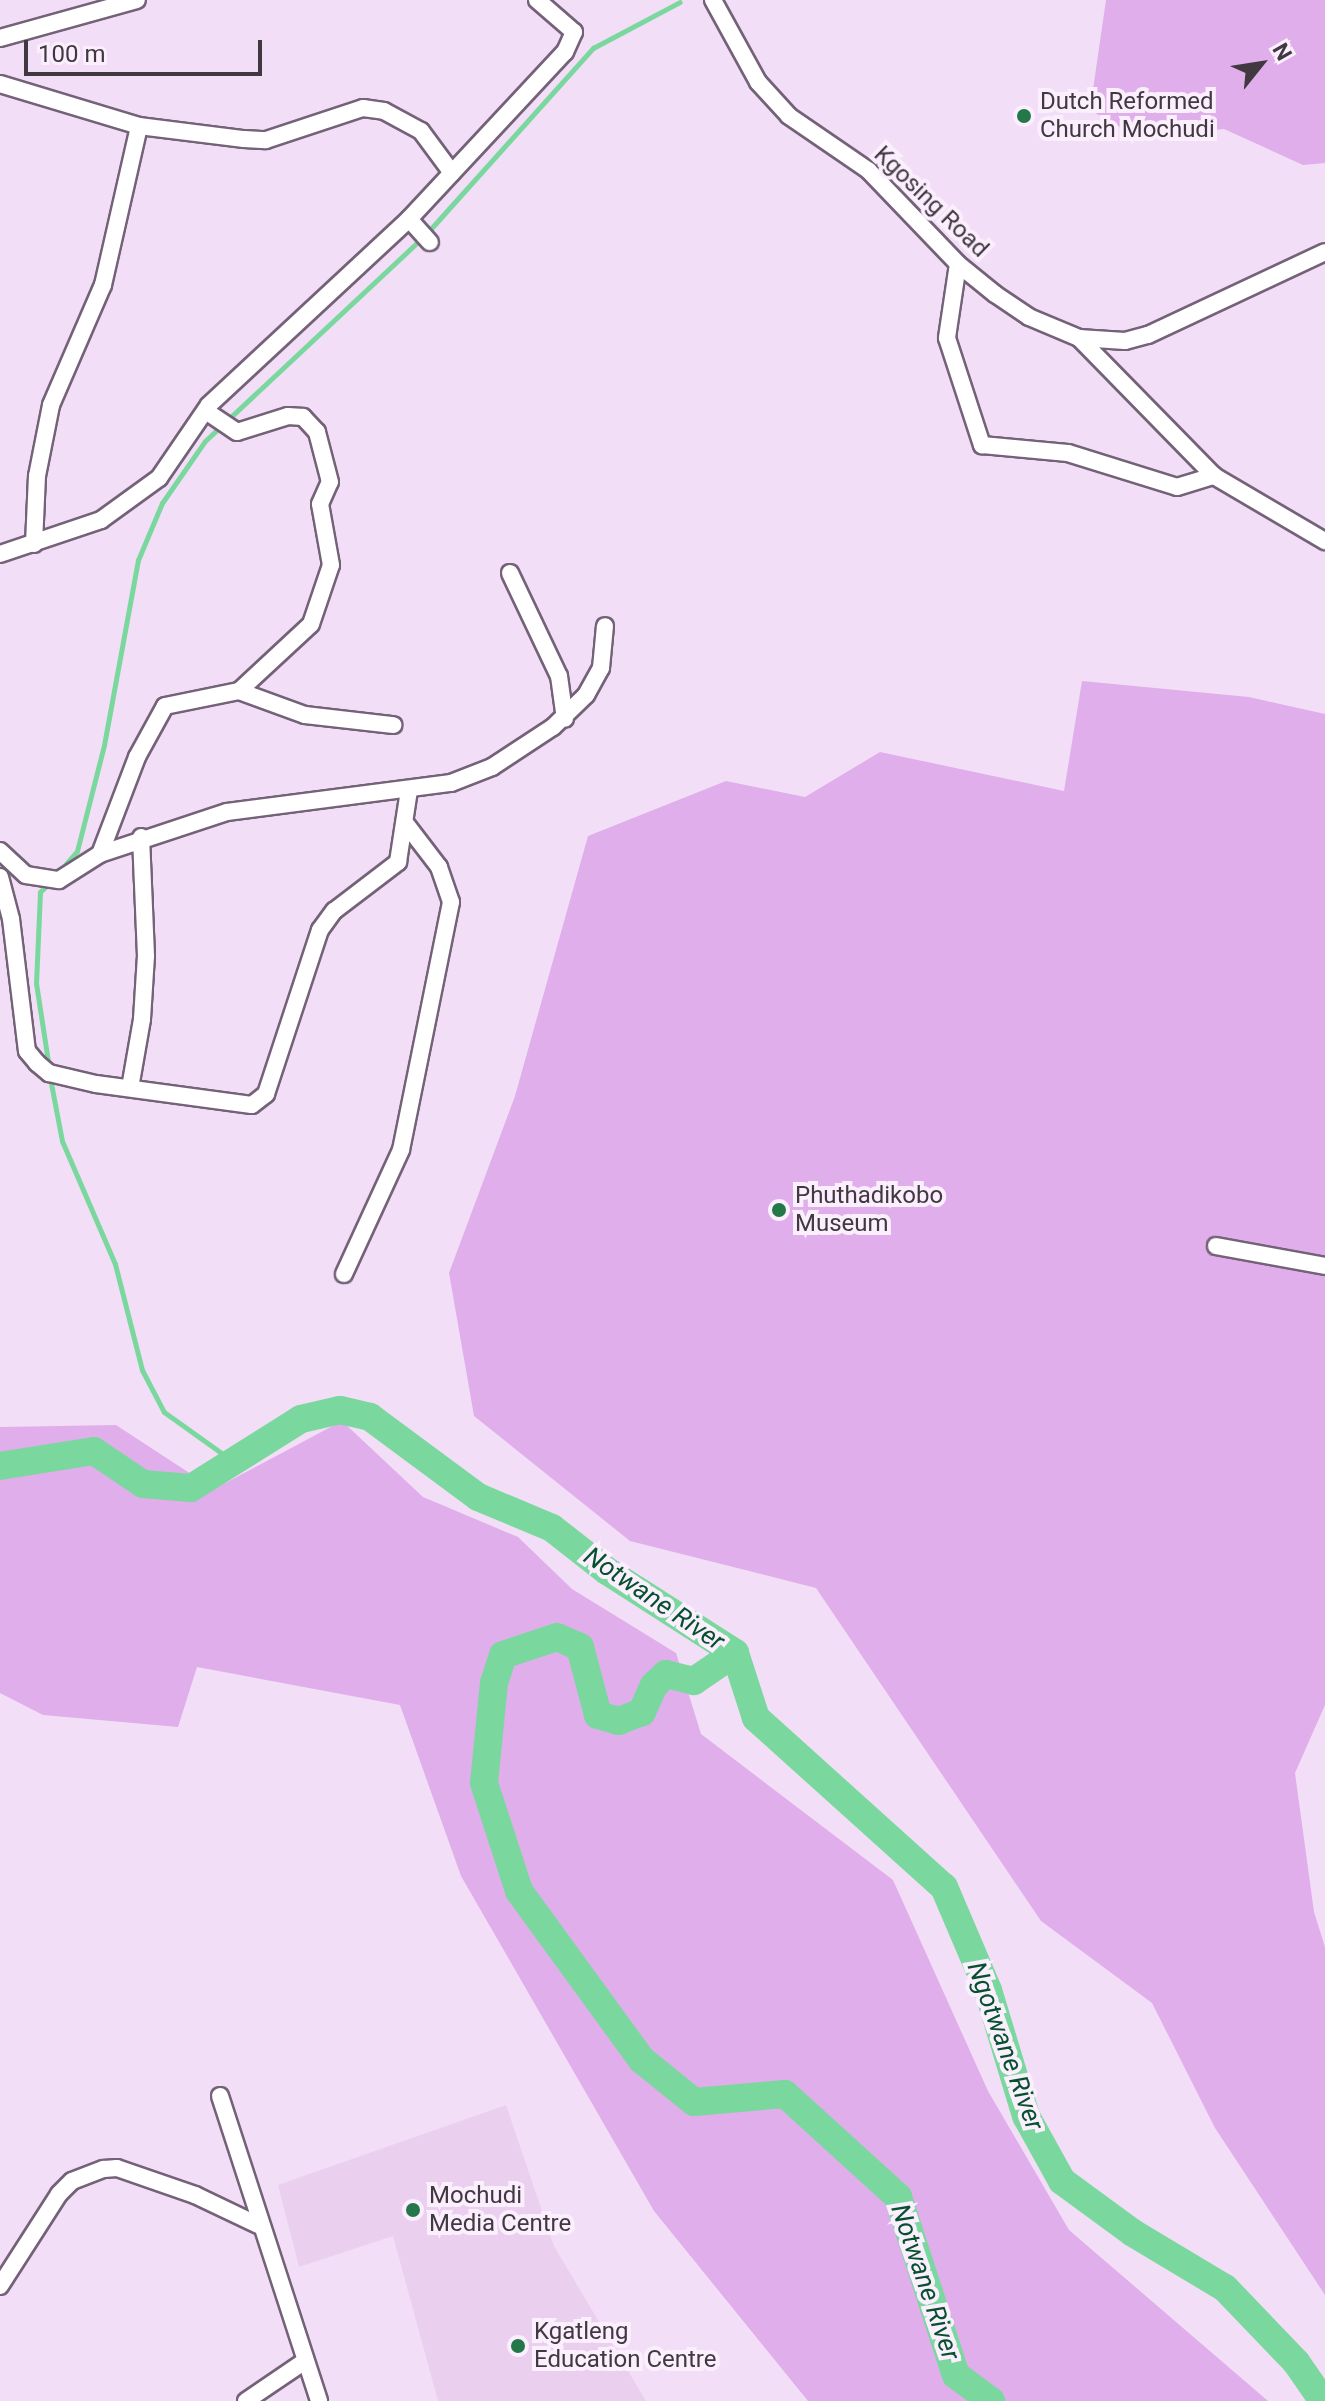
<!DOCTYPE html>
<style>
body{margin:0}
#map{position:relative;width:1325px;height:2401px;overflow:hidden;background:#f3def7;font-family:Roboto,sans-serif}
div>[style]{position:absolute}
.built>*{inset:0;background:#ead0ee}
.green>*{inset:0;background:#e0aeeb}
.stream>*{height:5px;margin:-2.5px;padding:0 2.5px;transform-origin:2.5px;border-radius:2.5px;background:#7ad89e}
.river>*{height:28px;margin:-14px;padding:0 14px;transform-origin:14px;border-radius:14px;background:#7ad89e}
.roads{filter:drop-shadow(2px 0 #746278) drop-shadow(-2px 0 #746278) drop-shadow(0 2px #746278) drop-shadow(0 -2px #746278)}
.minor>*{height:16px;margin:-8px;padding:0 8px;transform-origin:8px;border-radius:8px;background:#fff}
.dots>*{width:22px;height:22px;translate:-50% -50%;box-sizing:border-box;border:4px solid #fbeefd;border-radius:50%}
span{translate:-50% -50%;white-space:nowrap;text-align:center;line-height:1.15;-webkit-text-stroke:8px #fbeefd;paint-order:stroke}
.poi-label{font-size:24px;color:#413842}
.left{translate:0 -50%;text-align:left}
.street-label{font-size:24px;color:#413842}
.water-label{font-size:26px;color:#05512d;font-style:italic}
.north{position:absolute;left:1221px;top:24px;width:80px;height:80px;-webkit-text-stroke:6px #fbeefd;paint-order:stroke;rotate:60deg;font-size:22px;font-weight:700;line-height:32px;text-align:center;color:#413842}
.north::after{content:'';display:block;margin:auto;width:28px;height:36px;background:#413842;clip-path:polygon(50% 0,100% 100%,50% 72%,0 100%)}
.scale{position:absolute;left:24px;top:40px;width:238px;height:36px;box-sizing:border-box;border:4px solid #413842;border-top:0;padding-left:10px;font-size:24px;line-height:28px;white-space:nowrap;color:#413842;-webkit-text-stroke:6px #fbeefd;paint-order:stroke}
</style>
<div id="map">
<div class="built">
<i style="clip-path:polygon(506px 2105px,554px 2246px,646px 2401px,438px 2401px,393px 2236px,299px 2267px,278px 2185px)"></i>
</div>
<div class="green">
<i style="clip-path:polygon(1106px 0,1325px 0,1325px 163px,1303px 165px,1224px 129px,1139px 138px,1090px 110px)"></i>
<i style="clip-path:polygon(1082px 681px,1249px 697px,1325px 714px,1325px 1705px,1295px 1773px,1314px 1912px,1325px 1947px,1325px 2295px,1215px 2128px,1152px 2003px,1041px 1921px,816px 1588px,630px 1541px,474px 1416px,449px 1273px,515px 1096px,588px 836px,726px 781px,805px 797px,880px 752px,1064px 791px)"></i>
<i style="clip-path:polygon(342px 1421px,423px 1497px,518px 1537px,572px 1589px,676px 1653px,701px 1734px,893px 1880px,988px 2091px,1069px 2230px,1268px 2401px,808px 2401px,654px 2211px,461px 1876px,400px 1705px,197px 1667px,178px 1727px,43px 1715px,0 1693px,0 1427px,116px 1425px,214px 1489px)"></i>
</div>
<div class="stream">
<i style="left:58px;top:873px;width:29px;rotate:-49deg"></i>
<i style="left:77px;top:851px;width:109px;rotate:-75.7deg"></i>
<i style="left:104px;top:745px;width:188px;rotate:-79.6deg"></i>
<i style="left:138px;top:560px;width:62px;rotate:-67.2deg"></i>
<i style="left:162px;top:503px;width:75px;rotate:-55.3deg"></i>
<i style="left:205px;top:441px;width:304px;rotate:-43.1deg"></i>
<i style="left:427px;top:233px;width:249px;rotate:-48.1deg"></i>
<i style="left:593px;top:48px;width:98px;rotate:-27.9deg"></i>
<i style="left:49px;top:883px;width:13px;rotate:135deg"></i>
<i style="left:40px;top:892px;width:91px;rotate:92.5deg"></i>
<i style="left:36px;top:983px;width:86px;rotate:81.3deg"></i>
<i style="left:50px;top:1078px;width:64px;rotate:79.2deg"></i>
<i style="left:62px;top:1141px;width:134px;rotate:66.7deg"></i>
<i style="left:115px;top:1264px;width:109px;rotate:75.7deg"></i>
<i style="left:142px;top:1370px;width:47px;rotate:62.4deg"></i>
<i style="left:164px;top:1412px;width:86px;rotate:35.5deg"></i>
</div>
<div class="river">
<i style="left:0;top:1466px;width:95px;rotate:-9.1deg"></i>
<i style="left:94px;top:1451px;width:59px;rotate:34deg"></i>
<i style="left:143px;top:1484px;width:48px;rotate:4.8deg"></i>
<i style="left:191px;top:1488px;width:130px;rotate:-32.1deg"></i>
<i style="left:301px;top:1419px;width:40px;rotate:-13deg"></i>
<i style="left:340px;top:1410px;width:31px;rotate:13deg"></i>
<i style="left:370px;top:1417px;width:134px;rotate:36.5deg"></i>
<i style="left:478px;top:1497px;width:80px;rotate:22.7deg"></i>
<i style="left:552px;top:1528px;width:70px;rotate:38deg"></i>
<i style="left:607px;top:1571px;width:152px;rotate:32.6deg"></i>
<i style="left:735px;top:1653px;width:50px;rotate:145.7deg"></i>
<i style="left:694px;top:1681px;width:29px;rotate:-166deg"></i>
<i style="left:666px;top:1674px;width:16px;rotate:137deg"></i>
<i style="left:654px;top:1685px;width:30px;rotate:114deg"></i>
<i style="left:642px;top:1712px;width:25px;rotate:159deg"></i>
<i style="left:619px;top:1721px;width:22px;rotate:-164deg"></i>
<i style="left:598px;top:1715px;width:70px;rotate:-104.8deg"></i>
<i style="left:580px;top:1647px;width:25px;rotate:-157deg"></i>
<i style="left:557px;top:1637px;width:57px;rotate:161.6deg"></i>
<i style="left:503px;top:1655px;width:29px;rotate:108deg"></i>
<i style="left:494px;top:1683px;width:100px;rotate:95.7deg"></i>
<i style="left:484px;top:1783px;width:114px;rotate:72deg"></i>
<i style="left:519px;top:1891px;width:209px;rotate:54deg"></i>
<i style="left:642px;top:2060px;width:67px;rotate:38.9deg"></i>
<i style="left:694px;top:2102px;width:91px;rotate:-5deg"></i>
<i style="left:785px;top:2094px;width:153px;rotate:42.3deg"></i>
<i style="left:898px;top:2197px;width:187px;rotate:72deg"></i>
<i style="left:956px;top:2375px;width:44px;rotate:36.6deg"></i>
<i style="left:735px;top:1653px;width:68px;rotate:72.1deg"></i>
<i style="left:756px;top:1718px;width:253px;rotate:42deg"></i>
<i style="left:944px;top:1887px;width:112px;rotate:66.9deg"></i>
<i style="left:988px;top:1990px;width:132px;rotate:73.2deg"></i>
<i style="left:1026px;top:2116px;width:74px;rotate:61deg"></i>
<i style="left:1062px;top:2181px;width:88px;rotate:36.2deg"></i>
<i style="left:1133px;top:2233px;width:107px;rotate:30.9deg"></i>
<i style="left:1225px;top:2288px;width:103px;rotate:46.2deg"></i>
<i style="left:1296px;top:2362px;width:47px;rotate:55.3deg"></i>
</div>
<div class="roads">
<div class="minor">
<i style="left:713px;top:0;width:94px;rotate:61.2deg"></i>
<i style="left:758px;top:82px;width:46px;rotate:47.6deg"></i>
<i style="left:789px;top:116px;width:96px;rotate:34.4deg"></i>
<i style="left:868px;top:170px;width:130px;rotate:46.2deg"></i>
<i style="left:958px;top:264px;width:48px;rotate:39deg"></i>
<i style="left:995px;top:294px;width:41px;rotate:34.1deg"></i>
<i style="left:1029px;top:317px;width:54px;rotate:22.8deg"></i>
<i style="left:1079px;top:338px;width:46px;rotate:3.7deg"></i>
<i style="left:1125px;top:341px;width:24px;rotate:-15deg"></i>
<i style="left:1148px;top:335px;width:195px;rotate:-25.1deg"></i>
<i style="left:0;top:38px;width:142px;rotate:-15.5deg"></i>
<i style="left:0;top:84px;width:145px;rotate:16.8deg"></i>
<i style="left:139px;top:126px;width:106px;rotate:7.1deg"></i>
<i style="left:244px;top:139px;width:22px;rotate:3deg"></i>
<i style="left:266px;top:140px;width:102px;rotate:-18.3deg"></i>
<i style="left:363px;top:108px;width:21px;rotate:8deg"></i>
<i style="left:384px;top:111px;width:42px;rotate:28.4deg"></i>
<i style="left:421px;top:131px;width:52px;rotate:53.6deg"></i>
<i style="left:409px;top:219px;width:31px;rotate:48deg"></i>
<i style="left:958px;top:264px;width:75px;rotate:98.5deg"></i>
<i style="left:947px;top:338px;width:113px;rotate:71.9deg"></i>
<i style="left:982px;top:445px;width:86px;rotate:5.3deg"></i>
<i style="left:1068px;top:453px;width:114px;rotate:17.3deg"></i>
<i style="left:1177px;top:487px;width:39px;rotate:-17deg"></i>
<i style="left:1079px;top:338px;width:193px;rotate:45.6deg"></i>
<i style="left:1214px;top:476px;width:129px;rotate:30.4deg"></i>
<i style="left:34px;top:544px;width:68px;rotate:-87.5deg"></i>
<i style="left:37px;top:476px;width:72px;rotate:-78.8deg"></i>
<i style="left:51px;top:405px;width:131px;rotate:-66.6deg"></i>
<i style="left:103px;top:285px;width:163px;rotate:-77.2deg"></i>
<i style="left:0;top:554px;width:107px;rotate:-18.6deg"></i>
<i style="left:101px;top:520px;width:72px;rotate:-35.9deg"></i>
<i style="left:159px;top:478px;width:88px;rotate:-55.6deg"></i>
<i style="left:209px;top:405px;width:273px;rotate:-42.9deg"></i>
<i style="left:409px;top:219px;width:229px;rotate:-47deg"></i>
<i style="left:565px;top:52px;width:22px;rotate:-66deg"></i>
<i style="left:574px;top:32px;width:49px;rotate:-139.1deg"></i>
<i style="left:510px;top:573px;width:114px;rotate:64.6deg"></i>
<i style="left:559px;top:676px;width:43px;rotate:82.1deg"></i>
<i style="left:239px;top:691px;width:70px;rotate:20deg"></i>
<i style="left:305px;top:715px;width:89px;rotate:6.5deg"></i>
<i style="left:0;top:851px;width:35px;rotate:43deg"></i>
<i style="left:26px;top:875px;width:33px;rotate:9deg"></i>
<i style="left:59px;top:880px;width:49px;rotate:-32.4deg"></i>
<i style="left:100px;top:854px;width:104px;rotate:-69.1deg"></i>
<i style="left:137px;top:757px;width:58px;rotate:-61.2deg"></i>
<i style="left:165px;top:706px;width:76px;rotate:-11.5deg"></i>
<i style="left:239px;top:691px;width:98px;rotate:-42.9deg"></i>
<i style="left:311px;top:624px;width:62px;rotate:-71.3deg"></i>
<i style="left:331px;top:565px;width:62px;rotate:-100.2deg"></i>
<i style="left:320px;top:504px;width:24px;rotate:-66deg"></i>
<i style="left:330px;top:482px;width:52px;rotate:-104.6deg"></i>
<i style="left:317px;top:432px;width:21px;rotate:-133deg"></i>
<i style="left:303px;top:417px;width:15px;rotate:-176deg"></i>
<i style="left:288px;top:416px;width:53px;rotate:162.6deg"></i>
<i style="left:237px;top:432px;width:37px;rotate:-146deg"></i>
<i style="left:100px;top:854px;width:134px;rotate:-18.3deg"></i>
<i style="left:227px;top:812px;width:226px;rotate:-7.4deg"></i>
<i style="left:451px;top:783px;width:44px;rotate:-21.3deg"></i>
<i style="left:492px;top:767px;width:73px;rotate:-33.3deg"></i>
<i style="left:553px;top:727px;width:46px;rotate:-44.1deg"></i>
<i style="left:586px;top:695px;width:31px;rotate:-61deg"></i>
<i style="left:601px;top:668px;width:42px;rotate:-84.6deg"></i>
<i style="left:0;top:877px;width:43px;rotate:75.3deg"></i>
<i style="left:11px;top:919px;width:133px;rotate:83.1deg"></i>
<i style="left:27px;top:1051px;width:16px;rotate:50deg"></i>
<i style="left:37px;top:1063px;width:16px;rotate:40deg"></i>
<i style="left:49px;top:1073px;width:48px;rotate:13.2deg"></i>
<i style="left:96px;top:1084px;width:157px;rotate:7.7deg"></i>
<i style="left:252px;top:1105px;width:18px;rotate:-38deg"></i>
<i style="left:266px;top:1094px;width:173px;rotate:-71.8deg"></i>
<i style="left:320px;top:930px;width:24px;rotate:-54deg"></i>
<i style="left:334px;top:911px;width:81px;rotate:-37.4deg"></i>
<i style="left:398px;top:862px;width:73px;rotate:-81.3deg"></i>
<i style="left:130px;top:1088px;width:70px;rotate:-80.1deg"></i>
<i style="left:142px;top:1019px;width:63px;rotate:-86.4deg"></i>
<i style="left:146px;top:956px;width:119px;rotate:-92.4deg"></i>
<i style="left:1216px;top:1246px;width:111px;rotate:10.4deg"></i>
<i style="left:344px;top:1274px;width:136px;rotate:-65.3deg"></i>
<i style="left:401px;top:1150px;width:253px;rotate:-78.6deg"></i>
<i style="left:451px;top:902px;width:37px;rotate:-109deg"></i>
<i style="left:439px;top:867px;width:54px;rotate:-127.5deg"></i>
<i style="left:220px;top:2096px;width:321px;rotate:72deg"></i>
<i style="left:0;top:2286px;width:109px;rotate:-57.3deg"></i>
<i style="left:59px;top:2194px;width:18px;rotate:-45deg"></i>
<i style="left:72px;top:2181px;width:34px;rotate:-21deg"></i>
<i style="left:104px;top:2169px;width:13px;rotate:-4deg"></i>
<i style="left:117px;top:2168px;width:83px;rotate:19.1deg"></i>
<i style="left:195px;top:2195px;width:70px;rotate:25.5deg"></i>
<i style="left:246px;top:2401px;width:71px;rotate:-34.1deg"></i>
</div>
</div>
<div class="dots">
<i style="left:1024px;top:116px;background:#237749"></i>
<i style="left:779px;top:1210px;background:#237749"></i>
<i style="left:413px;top:2210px;background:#237749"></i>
<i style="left:518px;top:2346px;background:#237749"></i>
</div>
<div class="poi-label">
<span class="left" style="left:1040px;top:116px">Dutch Reformed<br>Church Mochudi</span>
<span class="left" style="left:795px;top:1210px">Phuthadikobo<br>Museum</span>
<span class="left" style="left:429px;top:2210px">Mochudi<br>Media Centre</span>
<span class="left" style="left:534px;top:2346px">Kgatleng<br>Education Centre</span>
</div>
<div class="street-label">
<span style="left:931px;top:202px;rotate:44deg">Kgosing Road</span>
</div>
<div class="water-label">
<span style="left:654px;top:1599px;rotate:34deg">Notwane River</span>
<span style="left:1005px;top:2046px;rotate:70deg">Ngotwane River</span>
<span style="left:925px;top:2282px;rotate:71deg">Notwane River</span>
</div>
<div class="north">N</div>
<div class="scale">100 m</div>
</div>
